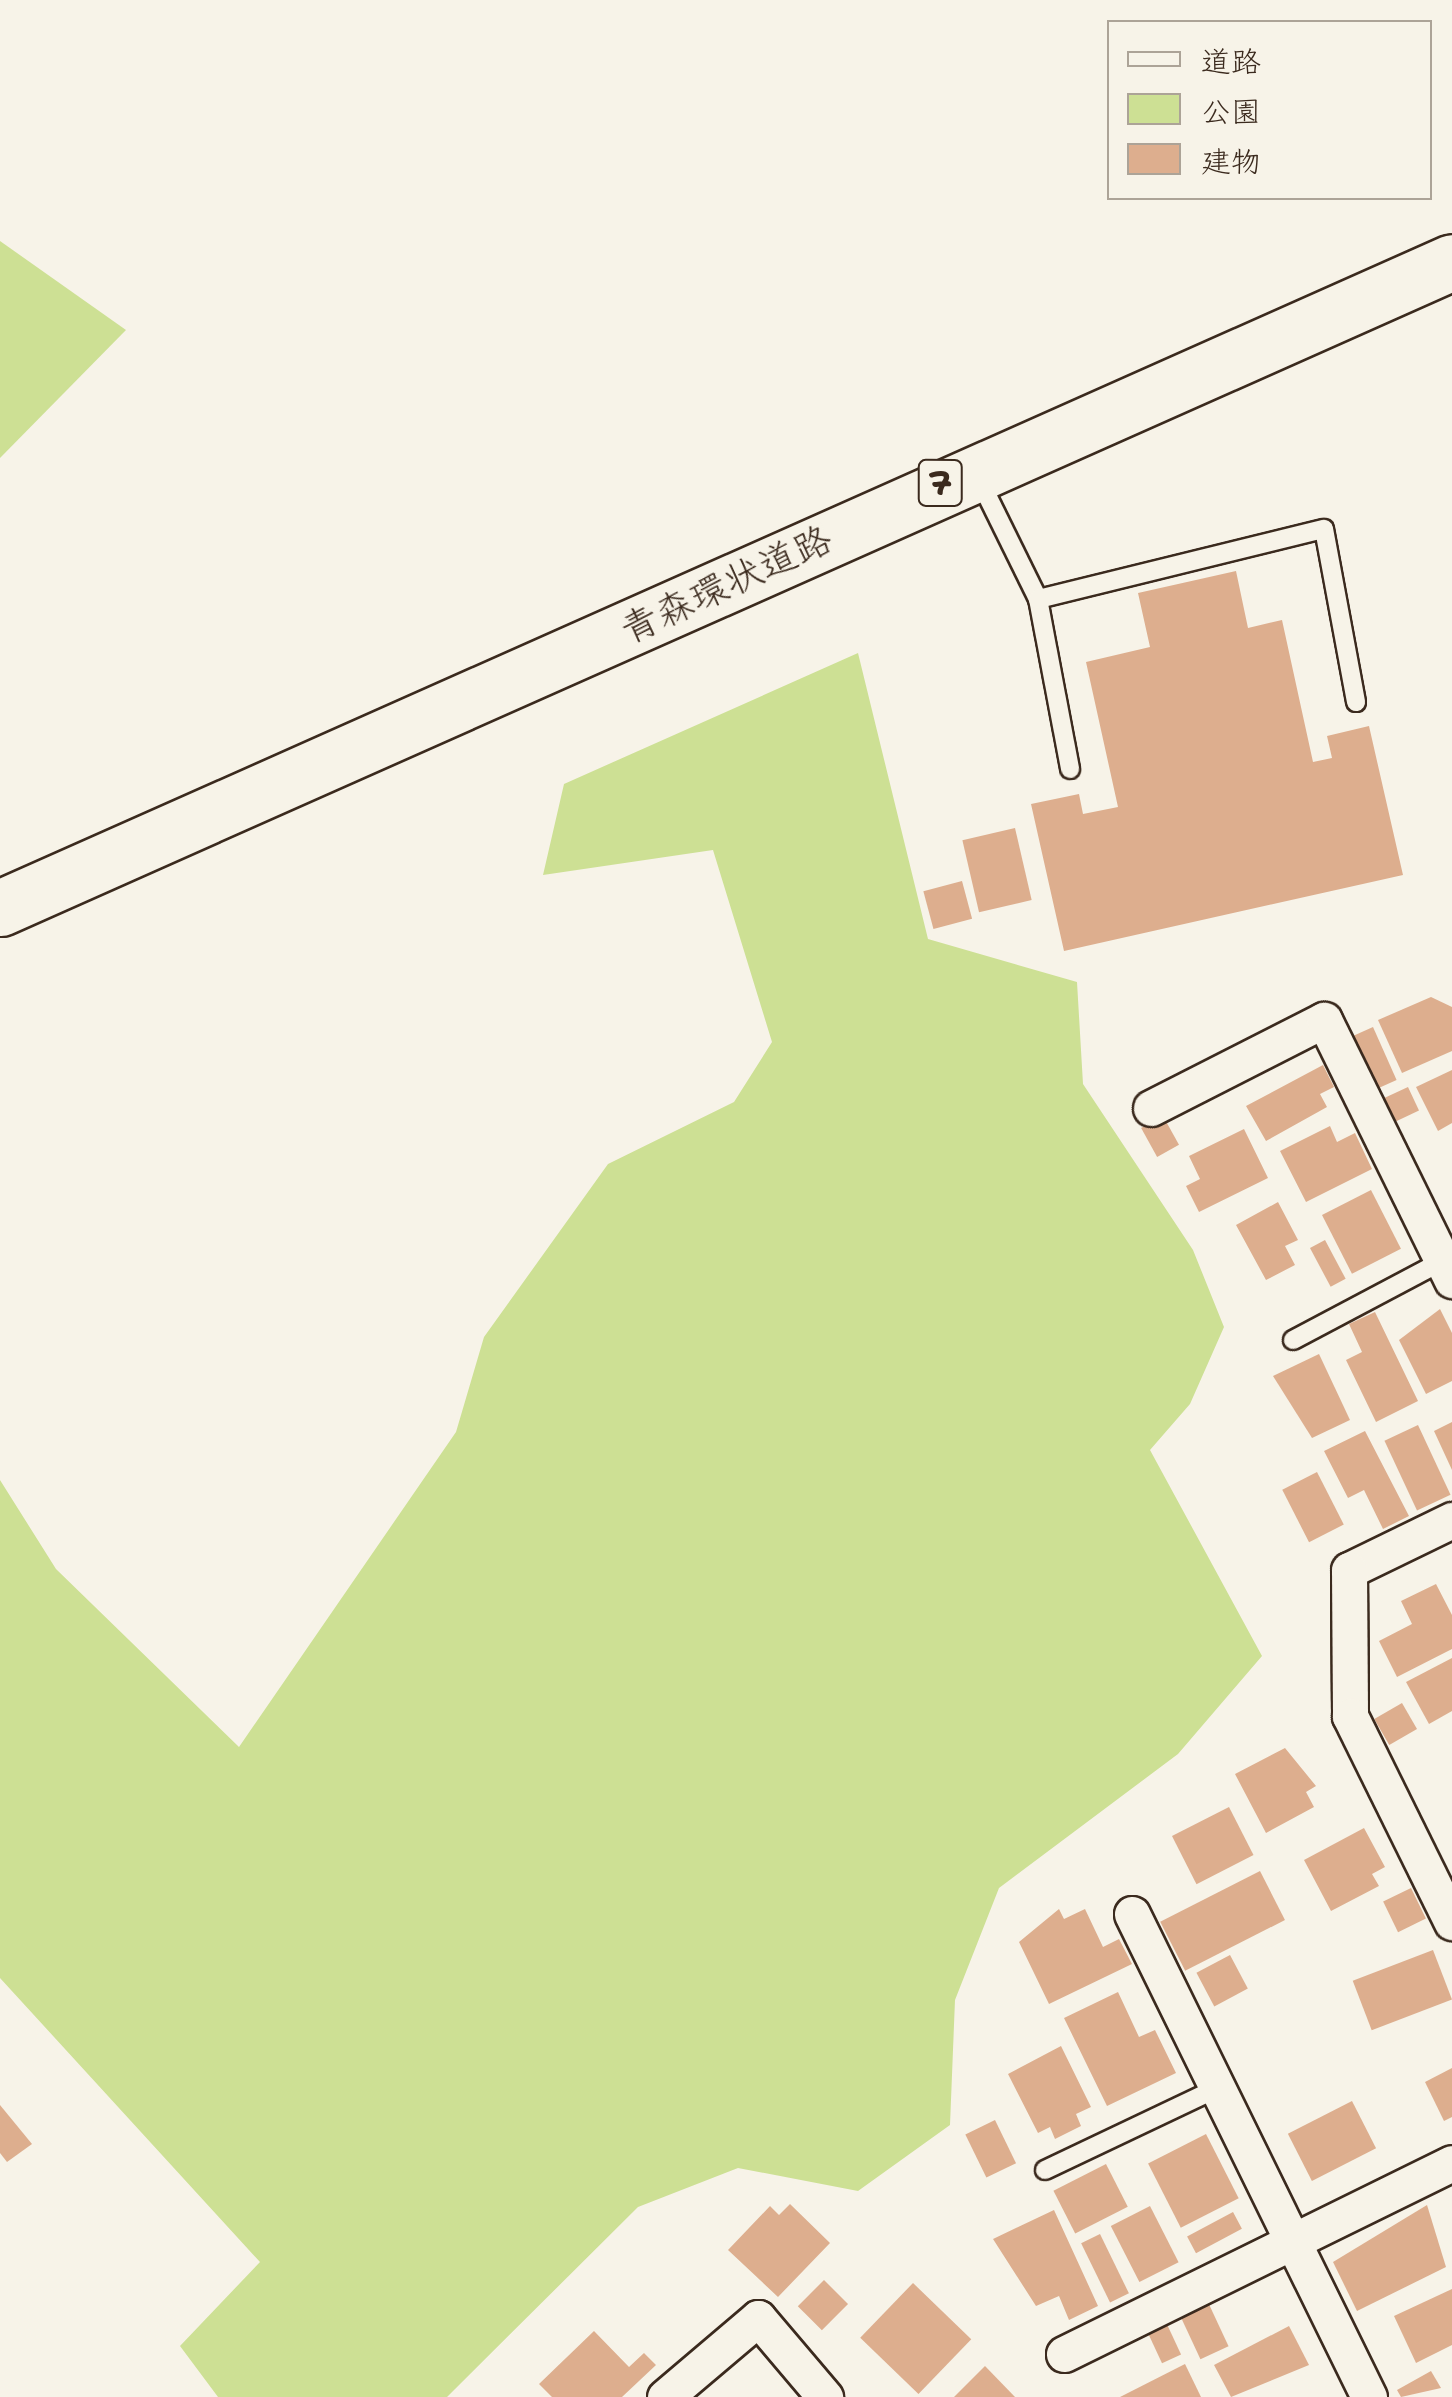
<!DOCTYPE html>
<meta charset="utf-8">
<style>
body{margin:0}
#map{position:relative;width:1452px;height:2397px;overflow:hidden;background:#f7f3e8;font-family:"Shantell Sans","Klee One",sans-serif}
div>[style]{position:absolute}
.green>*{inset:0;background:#cde094}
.building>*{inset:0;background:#ddae8e;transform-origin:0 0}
.roads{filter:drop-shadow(2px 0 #3b2a1e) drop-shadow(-2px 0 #3b2a1e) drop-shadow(0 2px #3b2a1e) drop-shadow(0 -2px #3b2a1e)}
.service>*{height:18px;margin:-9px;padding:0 9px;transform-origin:9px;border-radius:9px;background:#f7f3e8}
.minor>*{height:35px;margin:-17.5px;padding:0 17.5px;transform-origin:17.5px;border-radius:17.5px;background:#f7f3e8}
.trunk>*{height:55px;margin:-27.5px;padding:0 27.5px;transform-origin:27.5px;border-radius:27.5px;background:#f7f3e8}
span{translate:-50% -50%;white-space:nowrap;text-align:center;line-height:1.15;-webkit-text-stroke:8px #f7f3e8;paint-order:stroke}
.shield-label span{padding:2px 8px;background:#f7f3e8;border:2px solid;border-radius:8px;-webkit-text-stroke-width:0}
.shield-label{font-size:35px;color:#3b2a1e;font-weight:700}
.street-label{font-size:38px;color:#3b2a1e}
.legend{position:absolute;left:1107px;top:20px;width:325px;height:180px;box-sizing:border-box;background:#f7f3e8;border:2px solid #aca397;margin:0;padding:12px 18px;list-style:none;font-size:30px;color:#3b2a1e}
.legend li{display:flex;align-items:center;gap:20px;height:50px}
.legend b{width:50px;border:2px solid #aca397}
</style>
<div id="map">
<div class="green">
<i style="clip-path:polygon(0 241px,126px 330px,0 458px)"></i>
<i style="clip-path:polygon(858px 653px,928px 939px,1077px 982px,1083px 1084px,1193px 1250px,1224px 1327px,1190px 1404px,1150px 1450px,1262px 1656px,1178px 1754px,999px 1888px,955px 2000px,950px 2125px,858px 2191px,738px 2168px,638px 2207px,447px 2397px,218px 2397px,180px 2346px,260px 2262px,0 1978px,0 1480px,56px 1569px,239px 1747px,456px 1432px,484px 1337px,608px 1164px,734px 1102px,772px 1042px,713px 850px,543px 875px,564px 784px)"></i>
</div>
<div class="building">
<i style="clip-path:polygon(1236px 571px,1248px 628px,1282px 620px,1313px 762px,1332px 758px,1327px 736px,1369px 726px,1403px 875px,1064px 951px,1031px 804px,1079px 794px,1083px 814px,1118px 807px,1086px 662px,1150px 647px,1138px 593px)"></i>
<i style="left:1015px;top:828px;width:74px;height:54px;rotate:77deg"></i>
<i style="left:962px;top:881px;width:39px;height:40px;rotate:75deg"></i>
<i style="clip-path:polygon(1431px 997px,1452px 1007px,1452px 1051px,1402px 1073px,1378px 1020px)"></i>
<i style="left:1373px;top:1027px;width:58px;height:22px;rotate:66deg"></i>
<i style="clip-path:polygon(1323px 1065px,1334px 1087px,1320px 1094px,1327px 1107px,1266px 1141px,1246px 1106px)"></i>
<i style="clip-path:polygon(1452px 1070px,1452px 1123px,1438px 1131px,1416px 1087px)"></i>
<i style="left:1408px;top:1087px;width:26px;height:28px;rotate:65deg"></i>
<i style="left:1163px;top:1116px;width:33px;height:25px;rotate:61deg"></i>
<i style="clip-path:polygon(1330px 1126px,1337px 1142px,1355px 1133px,1372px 1169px,1306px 1202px,1280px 1151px)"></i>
<i style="clip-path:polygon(1244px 1129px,1268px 1178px,1199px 1212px,1186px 1186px,1200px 1179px,1189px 1156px)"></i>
<i style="left:1371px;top:1190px;width:66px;height:55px;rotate:63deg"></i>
<i style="clip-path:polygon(1278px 1202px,1298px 1240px,1285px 1246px,1295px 1265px,1266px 1280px,1236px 1225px)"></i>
<i style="left:1325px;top:1240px;width:44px;height:17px;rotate:62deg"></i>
<i style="clip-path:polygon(1440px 1309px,1452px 1333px,1452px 1381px,1426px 1394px,1399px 1340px)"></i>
<i style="clip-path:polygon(1375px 1312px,1418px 1401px,1376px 1422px,1346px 1360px,1362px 1352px,1349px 1324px)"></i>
<i style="clip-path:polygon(1319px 1354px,1350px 1420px,1312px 1438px,1273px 1376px)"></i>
<i style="clip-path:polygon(1452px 1422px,1452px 1470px,1434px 1431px)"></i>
<i style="left:1418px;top:1425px;width:77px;height:37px;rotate:65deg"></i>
<i style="clip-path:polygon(1365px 1431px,1409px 1516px,1383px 1529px,1364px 1490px,1348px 1498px,1324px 1451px)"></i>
<i style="left:1317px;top:1472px;width:59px;height:39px;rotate:63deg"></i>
<i style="clip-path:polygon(1436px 1584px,1452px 1615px,1452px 1649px,1397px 1677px,1379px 1641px,1412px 1624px,1401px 1601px)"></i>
<i style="clip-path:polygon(1452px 1658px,1452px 1711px,1429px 1724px,1406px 1682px)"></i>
<i style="left:1402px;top:1703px;width:30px;height:32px;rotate:60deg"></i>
<i style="clip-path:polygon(1285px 1748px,1316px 1786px,1306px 1792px,1314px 1807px,1266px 1833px,1235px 1774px)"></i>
<i style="left:1229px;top:1807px;width:54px;height:64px;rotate:63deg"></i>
<i style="clip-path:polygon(1364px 1828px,1385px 1867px,1372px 1874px,1379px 1886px,1331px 1911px,1304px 1860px)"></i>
<i style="left:1260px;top:1871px;width:55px;height:112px;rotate:63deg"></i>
<i style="left:1411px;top:1888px;width:34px;height:31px;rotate:64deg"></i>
<i style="clip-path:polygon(1059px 1909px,1064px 1919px,1085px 1909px,1103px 1947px,1119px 1939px,1132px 1964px,1049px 2004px,1019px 1942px)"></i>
<i style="left:1433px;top:1950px;width:53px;height:86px;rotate:69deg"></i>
<i style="left:1230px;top:1955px;width:38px;height:38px;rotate:62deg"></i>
<i style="clip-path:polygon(1118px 1992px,1139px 2037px,1155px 2030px,1176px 2073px,1107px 2106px,1064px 2018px)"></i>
<i style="clip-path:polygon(1061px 2046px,1091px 2107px,1076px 2114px,1081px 2126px,1055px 2139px,1050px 2127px,1038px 2133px,1008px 2074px)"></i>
<i style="clip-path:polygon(1452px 2068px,1452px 2117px,1444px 2121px,1425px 2082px)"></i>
<i style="left:1352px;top:2101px;width:53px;height:72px;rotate:63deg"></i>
<i style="clip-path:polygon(0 2105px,32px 2144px,7px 2162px,0 2153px)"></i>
<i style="left:995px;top:2120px;width:48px;height:33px;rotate:64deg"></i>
<i style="left:1206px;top:2134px;width:72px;height:65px;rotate:63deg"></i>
<i style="left:1106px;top:2164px;width:48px;height:59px;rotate:63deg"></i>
<i style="clip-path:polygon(790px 2204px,830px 2243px,778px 2297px,728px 2250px,770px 2206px,779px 2215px)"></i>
<i style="clip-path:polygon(1427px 2205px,1446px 2267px,1357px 2311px,1333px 2262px)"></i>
<i style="left:1150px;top:2206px;width:63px;height:44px;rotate:63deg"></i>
<i style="clip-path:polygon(1054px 2210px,1098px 2306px,1069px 2320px,1059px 2296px,1036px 2306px,993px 2239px)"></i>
<i style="left:1233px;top:2212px;width:19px;height:52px;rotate:62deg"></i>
<i style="left:1100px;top:2234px;width:66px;height:21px;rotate:64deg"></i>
<i style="left:824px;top:2280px;width:34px;height:37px;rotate:45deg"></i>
<i style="left:913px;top:2283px;width:81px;height:76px;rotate:44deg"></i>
<i style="clip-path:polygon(1452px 2289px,1452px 2345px,1416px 2363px,1394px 2316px)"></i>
<i style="left:1207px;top:2300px;width:51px;height:31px;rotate:65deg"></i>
<i style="left:1165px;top:2320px;width:38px;height:21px;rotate:65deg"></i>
<i style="clip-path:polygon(1289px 2326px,1309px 2365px,1231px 2397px,1214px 2365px)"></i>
<i style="clip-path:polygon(594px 2331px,629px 2367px,644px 2353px,656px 2365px,622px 2397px,552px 2397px,539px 2384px)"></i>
<i style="clip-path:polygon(1185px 2364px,1201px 2397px,1120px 2397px)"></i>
<i style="clip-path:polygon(985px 2366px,1015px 2397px,954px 2397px)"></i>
<i style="clip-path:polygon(1431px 2371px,1441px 2388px,1401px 2397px,1397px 2390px)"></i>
</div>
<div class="roads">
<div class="service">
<i style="left:978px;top:477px;width:136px;rotate:63.8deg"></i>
<i style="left:1038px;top:599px;width:173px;rotate:79.3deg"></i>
<i style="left:1038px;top:599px;width:294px;rotate:-13.8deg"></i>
<i style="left:1324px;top:529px;width:176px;rotate:79.5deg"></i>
<i style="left:1293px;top:1340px;width:169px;rotate:-27.9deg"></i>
<i style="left:1045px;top:2170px;width:191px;rotate:-25.4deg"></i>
</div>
<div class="minor">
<i style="left:1151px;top:1108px;width:194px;rotate:-27deg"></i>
<i style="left:1324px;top:1020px;width:290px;rotate:63.8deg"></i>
<i style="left:1452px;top:1520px;width:114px;rotate:154.1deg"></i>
<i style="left:1349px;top:1570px;width:146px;rotate:89.6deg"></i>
<i style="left:1350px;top:1716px;width:230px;rotate:63.7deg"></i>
<i style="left:1132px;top:1914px;width:538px;rotate:63.86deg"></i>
<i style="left:1064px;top:2354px;width:432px;rotate:-26.2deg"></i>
<i style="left:665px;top:2397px;width:122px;rotate:-40.3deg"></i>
<i style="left:758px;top:2318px;width:104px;rotate:49.7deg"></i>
</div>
<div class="trunk">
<i style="left:0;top:908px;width:1589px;rotate:-23.98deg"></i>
</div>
</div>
<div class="shield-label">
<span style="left:940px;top:483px">7</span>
</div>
<div class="street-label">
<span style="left:726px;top:584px;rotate:-25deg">青森環状道路</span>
</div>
<ul class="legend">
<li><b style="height:12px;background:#f7f3e8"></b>道路</li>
<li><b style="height:28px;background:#cde094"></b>公園</li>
<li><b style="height:28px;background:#ddae8e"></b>建物</li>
</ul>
</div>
